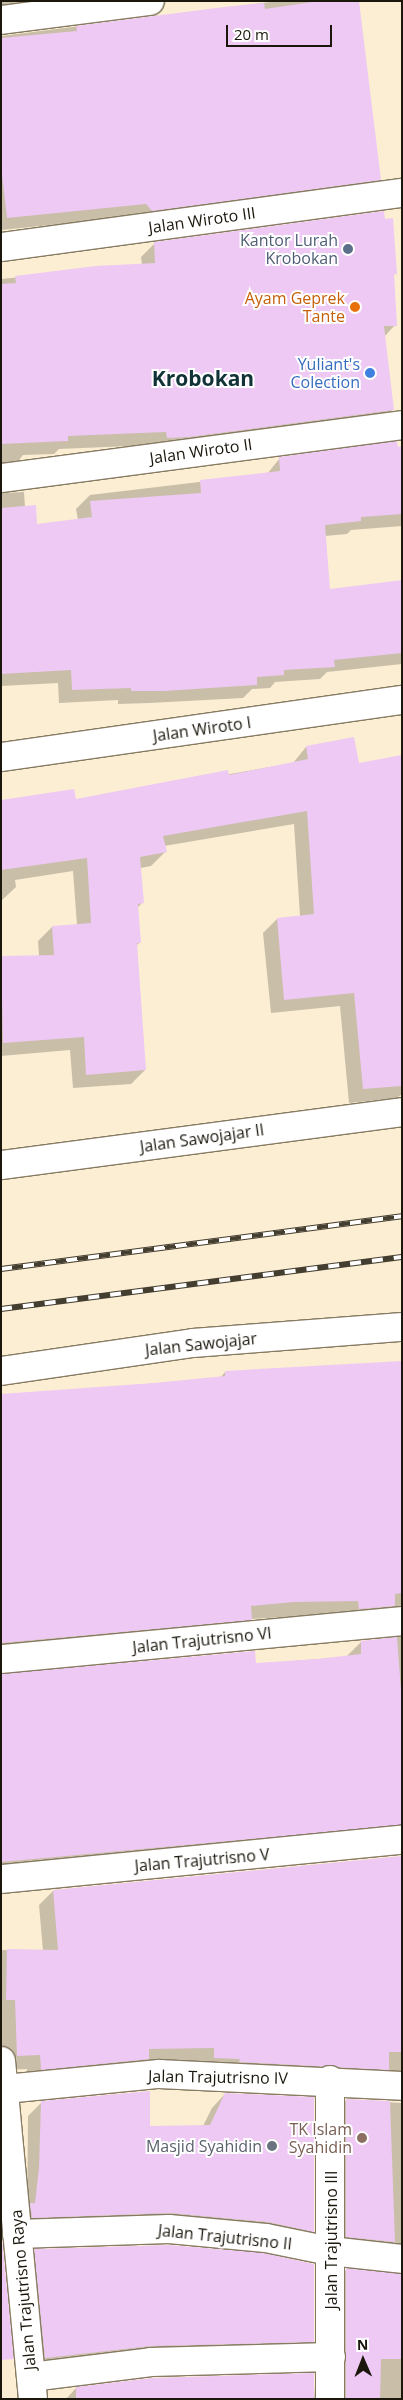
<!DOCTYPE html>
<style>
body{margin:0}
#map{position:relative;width:403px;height:2400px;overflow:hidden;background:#fceed3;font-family:"Open Sans",sans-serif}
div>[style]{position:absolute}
.shadow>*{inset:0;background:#0003}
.building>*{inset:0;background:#edc9f3}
.roads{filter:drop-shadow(1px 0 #867a62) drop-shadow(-1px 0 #867a62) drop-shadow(0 1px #867a62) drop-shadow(0 -1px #867a62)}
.street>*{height:28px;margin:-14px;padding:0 14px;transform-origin:14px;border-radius:14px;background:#fff}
.rail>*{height:5.5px;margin-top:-2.75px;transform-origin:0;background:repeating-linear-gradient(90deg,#fff 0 11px,#443e31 0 22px);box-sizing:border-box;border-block:1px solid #443e31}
.dots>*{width:14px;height:14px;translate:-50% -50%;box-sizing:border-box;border:2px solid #fff;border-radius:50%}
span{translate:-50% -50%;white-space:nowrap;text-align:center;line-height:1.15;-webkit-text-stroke:4px #fff;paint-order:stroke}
.street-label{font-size:16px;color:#1b170d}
.service-label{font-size:16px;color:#4e5e75}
.right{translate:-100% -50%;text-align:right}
.food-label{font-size:16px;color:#c56008}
.shop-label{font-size:16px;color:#366cbe}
.education-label{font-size:16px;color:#785e54}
.worship-label{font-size:16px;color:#5b616d}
.district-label{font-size:21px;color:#113338;font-weight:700}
.frame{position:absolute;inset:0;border:2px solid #1b170d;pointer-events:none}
.north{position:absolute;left:338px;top:2335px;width:50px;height:50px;-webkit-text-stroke:4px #fff;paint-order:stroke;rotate:359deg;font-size:14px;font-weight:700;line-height:20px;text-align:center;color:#1b170d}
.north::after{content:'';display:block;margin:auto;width:18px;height:22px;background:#1b170d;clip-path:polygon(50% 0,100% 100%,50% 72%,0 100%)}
.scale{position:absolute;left:226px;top:25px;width:106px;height:22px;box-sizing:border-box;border:2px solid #1b170d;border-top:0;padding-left:6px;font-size:15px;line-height:18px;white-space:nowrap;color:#1b170d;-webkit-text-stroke:4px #fff;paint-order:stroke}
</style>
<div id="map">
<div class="shadow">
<i style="clip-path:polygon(1px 1px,57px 1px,1px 15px)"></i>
<i style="clip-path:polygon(278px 1px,358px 1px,380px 180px,367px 193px,1px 230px,1px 36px)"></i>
<i style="clip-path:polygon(155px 243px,396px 273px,393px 276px,395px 325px,384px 337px,392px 410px,379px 423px,153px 445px,59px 449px,54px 454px,23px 455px,10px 472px,1px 474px,1px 279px,142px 265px,141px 257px)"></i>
<i style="clip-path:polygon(402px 448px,402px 526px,351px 530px,347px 534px,325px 536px,329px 590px,402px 582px,402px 664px,327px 672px,320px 679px,275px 682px,270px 688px,252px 689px,243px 698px,150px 703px,118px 704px,118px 700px,59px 703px,58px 683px,1px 686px,1px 493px,24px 492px,25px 507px,36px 525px,78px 520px,76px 509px,90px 495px,267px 474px,280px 458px)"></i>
<i style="clip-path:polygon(306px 747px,358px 765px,402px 756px,402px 1094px,397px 1098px,349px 1103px,340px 1006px,271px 1013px,263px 933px,277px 919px,300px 916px,294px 824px,164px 846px,165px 852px,151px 866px,140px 868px,142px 903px,137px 908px,140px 942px,136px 946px,145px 1070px,131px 1084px,73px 1088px,70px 1050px,1px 1056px,1px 957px,39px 956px,38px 941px,52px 927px,77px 925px,73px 871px,15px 880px,16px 887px,1px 901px,1px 795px,2px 801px,75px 801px,293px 763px)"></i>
<i style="clip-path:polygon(402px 1363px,402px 1632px,345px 1614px,251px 1619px,237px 1633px,1px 1656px,1px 1396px,220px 1378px,225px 1372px)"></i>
<i style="clip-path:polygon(402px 1636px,402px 1848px,1px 1874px,1px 1675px,255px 1664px,346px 1657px,361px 1642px)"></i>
<i style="clip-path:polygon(402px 1857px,402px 2092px,200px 2071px,200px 2061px,144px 2063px,27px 2083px,27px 2069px,1px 2070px,1px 1950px,43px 1951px,39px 1905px,53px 1891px)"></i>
<i style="clip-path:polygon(225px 2094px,313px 2231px,300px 2245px,27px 2230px,28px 2116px,42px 2102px,149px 2127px,203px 2126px,212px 2108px)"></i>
<i style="clip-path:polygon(346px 2100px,402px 2103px,402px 2270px,332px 2251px,332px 2114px)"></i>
<i style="clip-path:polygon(41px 2250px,313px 2341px,302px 2352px,34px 2368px,30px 2261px)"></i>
<i style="clip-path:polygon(346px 2270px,402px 2275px,402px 2399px,330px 2399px,332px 2284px)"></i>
<i style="clip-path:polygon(313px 2374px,315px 2399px,66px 2399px,76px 2388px)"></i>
</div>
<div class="building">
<i style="clip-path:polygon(319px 1px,359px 1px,381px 180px,152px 211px,146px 204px,7px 218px,1px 166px,1px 38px,77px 31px,76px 26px,224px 7px,264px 3px,265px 9px)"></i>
<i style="clip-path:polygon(384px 211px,385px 219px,393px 218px,397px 274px,394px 274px,397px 326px,384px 326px,394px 410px,189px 437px,167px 438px,166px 432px,68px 436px,68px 441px,1px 444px,1px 284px,16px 283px,15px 276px,96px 266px,155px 263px,154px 242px)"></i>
<i style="clip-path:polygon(397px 441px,398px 447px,402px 446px,402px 514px,361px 517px,361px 521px,325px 525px,330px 589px,402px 580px,402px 653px,334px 660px,335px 667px,284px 670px,284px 675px,257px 677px,257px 685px,164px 691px,131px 691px,131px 688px,72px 690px,71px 670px,1px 674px,1px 508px,36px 505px,37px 524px,92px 517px,90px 501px,201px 493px,200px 480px,280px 471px,279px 457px)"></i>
<i style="clip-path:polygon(354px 737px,359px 763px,402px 755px,402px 1086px,363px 1089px,354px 993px,284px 1000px,277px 918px,314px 914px,307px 811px,163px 836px,167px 852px,140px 857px,144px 903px,138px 904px,141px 943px,137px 943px,146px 1070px,86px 1075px,84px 1037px,3px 1043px,1px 956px,54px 955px,52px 926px,91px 923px,87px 858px,1px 870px,1px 800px,74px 789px,76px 799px,228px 770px,229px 775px,308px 759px,306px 746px)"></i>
<i style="clip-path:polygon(402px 1361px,402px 1593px,395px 1594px,395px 1606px,359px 1609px,358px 1601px,294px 1602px,251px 1606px,252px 1620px,1px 1643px,1px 1394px,154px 1383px,225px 1376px,225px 1371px)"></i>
<i style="clip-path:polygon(397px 1637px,402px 1703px,402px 1825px,1px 1862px,1px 1674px,255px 1651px,256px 1663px,317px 1659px,361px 1654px,361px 1641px)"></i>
<i style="clip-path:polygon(402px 1856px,402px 2052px,389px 2052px,389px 2070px,239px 2062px,240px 2059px,214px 2058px,214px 2048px,149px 2049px,149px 2059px,41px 2070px,40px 2055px,17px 2056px,15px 2000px,6px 2000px,7px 1949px,58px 1950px,53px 1890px)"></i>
<i style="clip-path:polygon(150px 2091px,150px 2126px,210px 2125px,225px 2093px,314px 2097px,314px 2232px,268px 2222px,170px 2213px,32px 2218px,30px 2203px,35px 2203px,39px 2168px,41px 2101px)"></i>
<i style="clip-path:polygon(346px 2099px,390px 2101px,395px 2242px,346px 2237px)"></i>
<i style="clip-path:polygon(1px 2229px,14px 2359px,1px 2360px)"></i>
<i style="clip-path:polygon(169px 2245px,264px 2253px,314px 2264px,314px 2342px,151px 2346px,45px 2358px,34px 2249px)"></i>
<i style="clip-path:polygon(346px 2268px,402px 2274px,402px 2359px,381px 2359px,380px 2399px,346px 2399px)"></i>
<i style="clip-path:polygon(314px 2373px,314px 2399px,76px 2399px,76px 2387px,152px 2378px)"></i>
</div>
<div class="roads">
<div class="street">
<i style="left:1px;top:20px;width:150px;rotate:-7.3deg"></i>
<i style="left:1px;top:247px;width:405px;rotate:-7.7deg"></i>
<i style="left:1px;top:478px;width:404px;rotate:-7.5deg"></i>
<i style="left:1px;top:757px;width:405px;rotate:-8.1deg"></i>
<i style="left:1px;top:1165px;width:404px;rotate:-7.5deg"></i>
<i style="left:1px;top:1371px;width:194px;rotate:-8.3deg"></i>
<i style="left:193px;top:1343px;width:210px;rotate:-4.4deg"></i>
<i style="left:1px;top:1659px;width:403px;rotate:-5.4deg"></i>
<i style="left:1px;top:1879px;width:403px;rotate:-5.6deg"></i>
<i style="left:1px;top:2061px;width:340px;rotate:84.6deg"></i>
<i style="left:5px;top:2089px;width:155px;rotate:-5.6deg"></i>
<i style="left:159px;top:2074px;width:243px;rotate:2.8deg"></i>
<i style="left:17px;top:2234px;width:152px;rotate:-1.9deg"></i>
<i style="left:169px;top:2229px;width:97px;rotate:5.3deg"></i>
<i style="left:266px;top:2238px;width:65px;rotate:11.5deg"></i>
<i style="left:330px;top:2251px;width:72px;rotate:6.3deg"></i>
<i style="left:31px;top:2377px;width:121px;rotate:-7.1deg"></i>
<i style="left:151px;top:2362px;width:180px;rotate:-1.6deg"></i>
<i style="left:330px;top:2399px;width:319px;rotate:-90deg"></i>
</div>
</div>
<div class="rail">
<i style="left:1px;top:1269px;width:404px;rotate:-7.5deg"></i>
<i style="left:1px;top:1309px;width:404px;rotate:-7.4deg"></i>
</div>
<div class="dots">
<i style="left:348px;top:249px;background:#5c6f8a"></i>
<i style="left:355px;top:307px;background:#e8710a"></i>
<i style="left:370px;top:373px;background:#3f7fe0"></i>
<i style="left:362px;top:2138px;background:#8d6e63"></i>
<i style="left:272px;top:2146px;background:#6b7280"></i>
</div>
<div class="street-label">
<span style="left:202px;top:220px;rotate:-8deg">Jalan Wiroto III</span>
<span style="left:201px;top:451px;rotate:-8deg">Jalan Wiroto II</span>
<span style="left:202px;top:729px;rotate:-8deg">Jalan Wiroto I</span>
<span style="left:202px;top:1138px;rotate:-8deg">Jalan Sawojajar II</span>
<span style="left:201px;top:1344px;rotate:-6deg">Jalan Sawojajar</span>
<span style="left:202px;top:1640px;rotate:-6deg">Jalan Trajutrisno VI</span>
<span style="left:202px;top:1860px;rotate:-5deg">Jalan Trajutrisno V</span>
<span style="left:218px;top:2077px;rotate:1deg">Jalan Trajutrisno IV</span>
<span style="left:225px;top:2237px;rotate:6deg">Jalan Trajutrisno II</span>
<span style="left:331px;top:2240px;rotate:-90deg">Jalan Trajutrisno III</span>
<span style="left:23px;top:2290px;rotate:-95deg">Jalan Trajutrisno Raya</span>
</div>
<div class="service-label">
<span class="right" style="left:338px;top:249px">Kantor Lurah<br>Krobokan</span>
</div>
<div class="food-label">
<span class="right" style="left:345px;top:307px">Ayam Geprek<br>Tante</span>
</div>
<div class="shop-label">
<span class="right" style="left:360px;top:373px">Yuliant's<br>Colection</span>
</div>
<div class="education-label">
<span class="right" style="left:352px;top:2138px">TK Islam<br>Syahidin</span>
</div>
<div class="worship-label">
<span class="right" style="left:262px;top:2146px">Masjid Syahidin</span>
</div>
<div class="district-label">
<span style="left:203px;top:378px">Krobokan</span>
</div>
<div class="frame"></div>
<div class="north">N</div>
<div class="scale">20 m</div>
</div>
